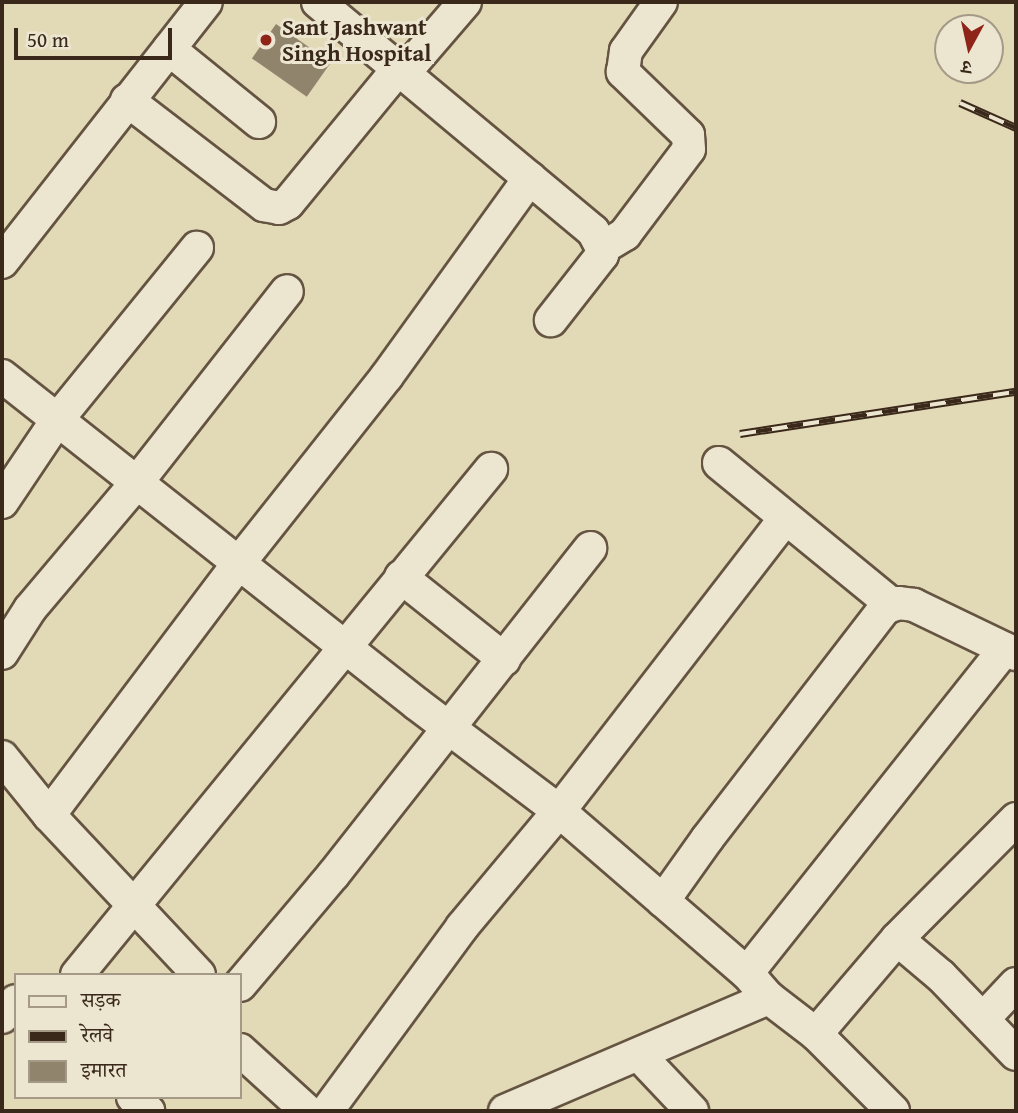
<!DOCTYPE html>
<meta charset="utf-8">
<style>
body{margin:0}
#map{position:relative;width:1018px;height:1113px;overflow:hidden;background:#e2d9b7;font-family:"Gentium Book Plus","Noto Serif Devanagari",serif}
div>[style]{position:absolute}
.building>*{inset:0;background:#91846c;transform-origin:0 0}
.roads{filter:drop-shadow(2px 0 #645441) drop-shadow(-2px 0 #645441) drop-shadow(0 2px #645441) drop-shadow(0 -2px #645441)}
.minor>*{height:32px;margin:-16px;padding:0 16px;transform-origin:16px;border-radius:16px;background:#ece6d0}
.rail>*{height:8px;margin-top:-4px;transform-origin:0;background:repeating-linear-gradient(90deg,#ece6d0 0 16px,#3a281a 0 32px);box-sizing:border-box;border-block:2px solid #3a281a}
.dots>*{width:19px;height:19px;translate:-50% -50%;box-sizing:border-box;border:4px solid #ece6d0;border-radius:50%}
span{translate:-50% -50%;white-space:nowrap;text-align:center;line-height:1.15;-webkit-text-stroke:6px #ece6d0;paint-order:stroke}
.poi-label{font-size:23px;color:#3a281a;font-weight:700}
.left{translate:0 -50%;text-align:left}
.frame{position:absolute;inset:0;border:4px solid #3a281a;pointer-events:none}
.legend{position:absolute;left:14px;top:973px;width:228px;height:126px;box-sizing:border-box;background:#ece6d0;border:2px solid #a59a87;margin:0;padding:9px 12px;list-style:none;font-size:21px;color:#3a281a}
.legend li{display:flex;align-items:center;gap:14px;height:35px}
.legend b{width:35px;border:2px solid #a59a87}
.north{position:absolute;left:934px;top:14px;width:70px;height:70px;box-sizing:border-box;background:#ece6d0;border:2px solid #a59a87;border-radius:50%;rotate:188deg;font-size:19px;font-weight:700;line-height:28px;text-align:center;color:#3a281a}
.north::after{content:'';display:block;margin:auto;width:24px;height:32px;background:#8f2418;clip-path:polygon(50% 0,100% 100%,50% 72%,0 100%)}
.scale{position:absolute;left:14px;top:28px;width:158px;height:32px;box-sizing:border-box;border:4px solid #3a281a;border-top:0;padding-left:9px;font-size:21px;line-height:24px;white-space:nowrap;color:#3a281a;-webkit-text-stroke:5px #ece6d0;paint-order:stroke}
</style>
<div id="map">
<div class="building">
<i style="left:276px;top:24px;width:67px;height:42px;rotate:35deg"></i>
</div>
<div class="roads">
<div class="minor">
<i style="left:318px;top:2px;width:358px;rotate:39.8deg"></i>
<i style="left:593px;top:231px;width:19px;rotate:62deg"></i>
<i style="left:602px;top:248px;width:7px;rotate:90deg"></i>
<i style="left:602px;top:255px;width:83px;rotate:128.1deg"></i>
<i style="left:169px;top:49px;width:116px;rotate:39deg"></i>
<i style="left:403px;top:74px;width:95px;rotate:-49.3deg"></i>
<i style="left:127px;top:100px;width:173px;rotate:37.5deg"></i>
<i style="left:264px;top:205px;width:15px;rotate:11deg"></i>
<i style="left:279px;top:208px;width:10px;rotate:-29deg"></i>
<i style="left:288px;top:203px;width:173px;rotate:-50.6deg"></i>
<i style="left:602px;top:248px;width:27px;rotate:-31deg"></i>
<i style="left:625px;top:234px;width:106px;rotate:-53deg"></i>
<i style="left:689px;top:149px;width:14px;rotate:-94deg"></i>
<i style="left:688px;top:135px;width:91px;rotate:-135.9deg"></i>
<i style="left:623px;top:72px;width:21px;rotate:-82deg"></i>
<i style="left:626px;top:51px;width:60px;rotate:-54.5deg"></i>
<i style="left:2px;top:262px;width:330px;rotate:-51.9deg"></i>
<i style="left:2px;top:376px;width:529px;rotate:38.32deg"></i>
<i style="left:417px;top:704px;width:178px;rotate:37deg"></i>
<i style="left:559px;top:811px;width:248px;rotate:40.8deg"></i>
<i style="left:747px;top:973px;width:33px;rotate:49deg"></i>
<i style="left:769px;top:998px;width:59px;rotate:37.5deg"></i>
<i style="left:816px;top:1034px;width:109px;rotate:45deg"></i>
<i style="left:719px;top:463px;width:222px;rotate:39.3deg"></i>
<i style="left:2px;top:502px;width:99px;rotate:-56.1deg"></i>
<i style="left:57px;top:420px;width:222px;rotate:-50.9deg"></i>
<i style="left:401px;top:577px;width:132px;rotate:38.5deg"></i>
<i style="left:2px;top:653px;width:52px;rotate:-57.5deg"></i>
<i style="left:30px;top:609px;width:167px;rotate:-49.8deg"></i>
<i style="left:138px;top:481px;width:241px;rotate:-51.9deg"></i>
<i style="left:2px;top:757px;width:75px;rotate:51deg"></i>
<i style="left:49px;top:815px;width:219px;rotate:46.8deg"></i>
<i style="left:49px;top:815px;width:314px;rotate:-53deg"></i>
<i style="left:238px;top:564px;width:240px;rotate:-51.6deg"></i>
<i style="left:387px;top:376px;width:244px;rotate:-54.2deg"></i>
<i style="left:663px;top:901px;width:76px;rotate:-54.6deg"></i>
<i style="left:707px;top:839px;width:292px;rotate:-52.4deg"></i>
<i style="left:885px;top:608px;width:14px;rotate:-21deg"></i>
<i style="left:898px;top:603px;width:16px;rotate:7deg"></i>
<i style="left:914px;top:605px;width:113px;rotate:25.7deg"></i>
<i style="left:897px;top:939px;width:57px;rotate:40.1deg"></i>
<i style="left:941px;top:976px;width:108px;rotate:46.1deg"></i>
<i style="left:747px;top:973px;width:414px;rotate:-51.5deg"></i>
<i style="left:77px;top:975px;width:654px;rotate:-50.71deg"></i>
<i style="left:240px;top:985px;width:144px;rotate:-49.8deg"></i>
<i style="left:333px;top:875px;width:416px;rotate:-51.8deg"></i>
<i style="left:2px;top:1017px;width:21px;rotate:-49deg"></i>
<i style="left:983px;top:1019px;width:48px;rotate:-46.7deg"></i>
<i style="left:816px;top:1034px;width:125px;rotate:-49.5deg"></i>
<i style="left:897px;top:939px;width:169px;rotate:-45.2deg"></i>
<i style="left:240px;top:1050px;width:91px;rotate:42.3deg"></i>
<i style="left:640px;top:1056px;width:76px;rotate:46.6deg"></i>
<i style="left:133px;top:1097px;width:21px;rotate:43deg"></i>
<i style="left:327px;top:1111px;width:228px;rotate:-53.7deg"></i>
<i style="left:462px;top:927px;width:151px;rotate:-50.1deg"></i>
<i style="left:559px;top:811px;width:369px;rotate:-52.3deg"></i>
<i style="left:505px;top:1111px;width:287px;rotate:-23.2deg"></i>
</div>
</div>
<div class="rail">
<i style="left:960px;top:103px;width:61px;rotate:24.1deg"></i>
<i style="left:740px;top:434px;width:279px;rotate:-8.7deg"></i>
</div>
<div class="dots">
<i style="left:266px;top:40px;background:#8f2418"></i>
</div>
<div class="poi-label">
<span class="left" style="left:282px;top:40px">Sant Jashwant<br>Singh Hospital</span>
</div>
<div class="frame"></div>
<ul class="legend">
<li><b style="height:9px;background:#ece6d0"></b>सड़क</li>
<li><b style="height:9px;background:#3a281a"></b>रेलवे</li>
<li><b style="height:19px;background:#91846c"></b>इमारत</li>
</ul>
<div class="north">उ</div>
<div class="scale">50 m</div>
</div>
